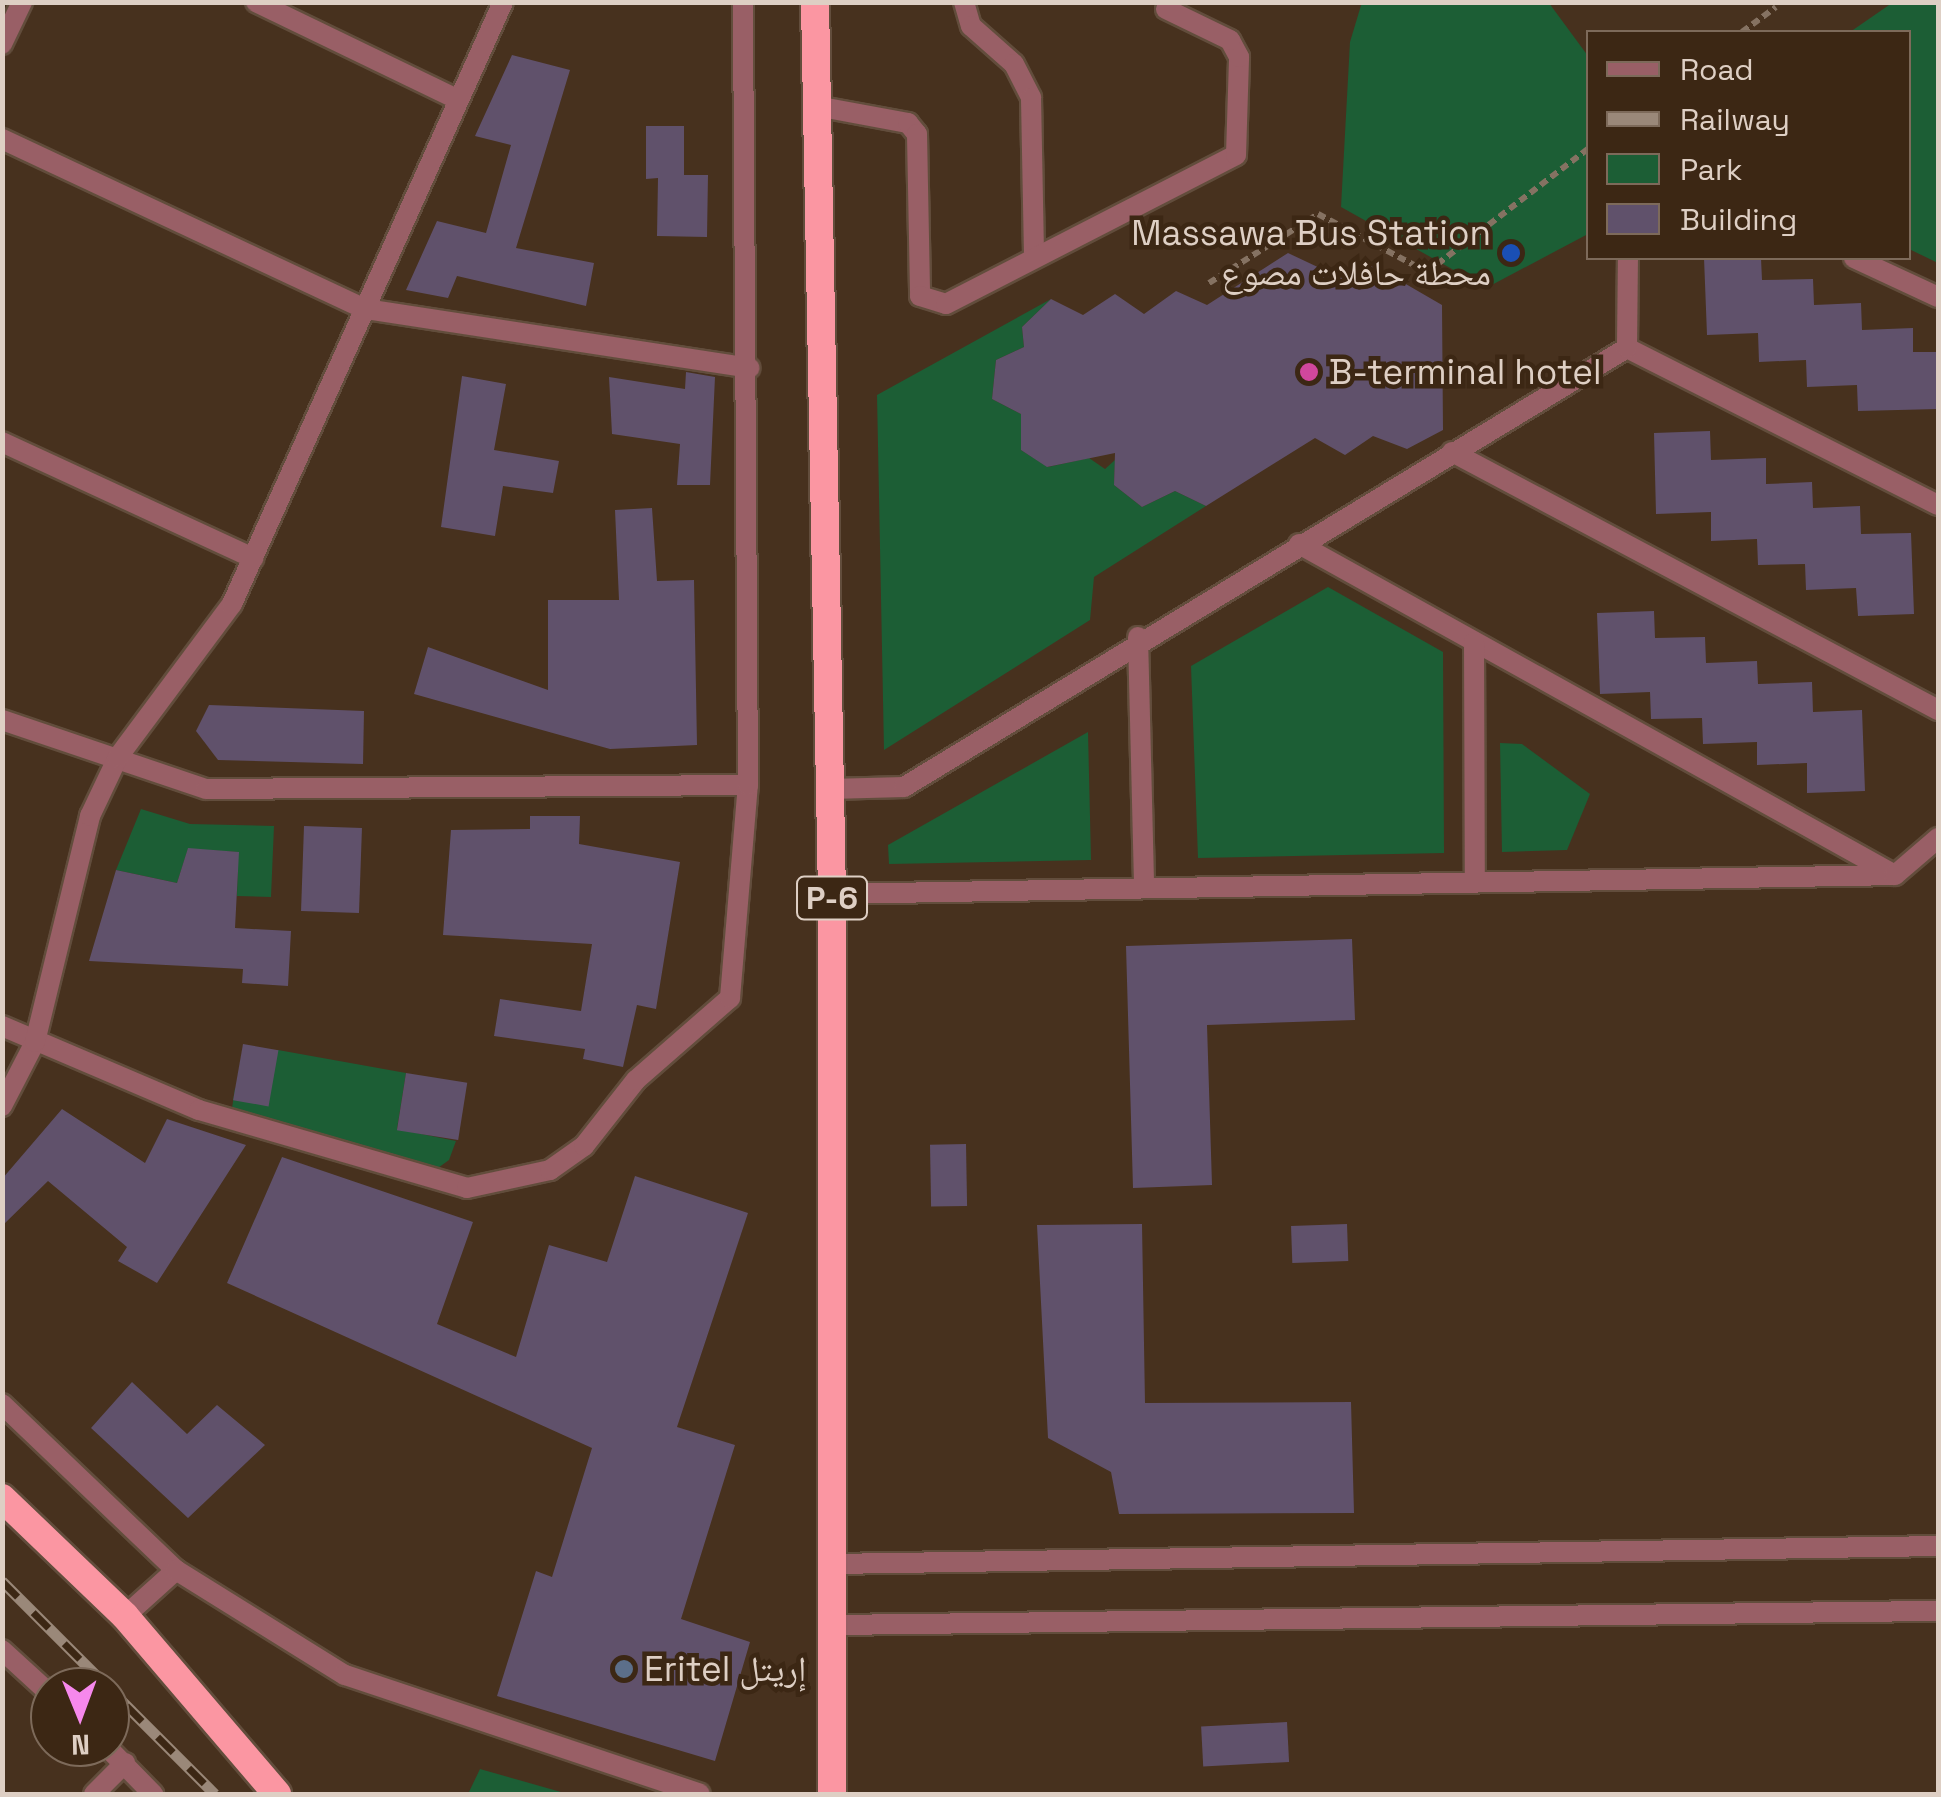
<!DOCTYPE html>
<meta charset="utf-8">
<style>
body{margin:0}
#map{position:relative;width:1941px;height:1797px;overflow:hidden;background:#47311e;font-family:"Space Grotesk","Noto Naskh Arabic",sans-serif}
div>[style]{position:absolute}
.green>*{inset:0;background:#1c5e35}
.building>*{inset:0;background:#60516b;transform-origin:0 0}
.path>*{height:6px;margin-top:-3px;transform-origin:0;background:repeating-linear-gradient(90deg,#857262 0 8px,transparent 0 13px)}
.roads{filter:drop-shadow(2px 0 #624d3c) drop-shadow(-2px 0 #624d3c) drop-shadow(0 2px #624d3c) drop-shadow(0 -2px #624d3c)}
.service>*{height:20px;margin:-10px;padding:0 10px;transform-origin:10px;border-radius:10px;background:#995f66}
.minor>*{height:20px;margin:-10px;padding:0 10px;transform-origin:10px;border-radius:10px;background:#995f66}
.trunk>*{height:28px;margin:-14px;padding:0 14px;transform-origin:14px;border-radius:14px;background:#fb96a2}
.rail>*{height:11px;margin-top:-5.5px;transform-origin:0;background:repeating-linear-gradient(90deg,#3c2714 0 22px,#9a8879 0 44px);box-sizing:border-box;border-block:2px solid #9a8879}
.dots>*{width:28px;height:28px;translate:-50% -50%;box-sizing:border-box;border:5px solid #3c2714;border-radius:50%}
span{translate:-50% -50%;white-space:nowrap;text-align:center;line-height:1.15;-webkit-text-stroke:9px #3c2714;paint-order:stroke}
.shield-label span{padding:2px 8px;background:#3c2714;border:2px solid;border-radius:8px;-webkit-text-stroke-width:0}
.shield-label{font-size:32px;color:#decfc4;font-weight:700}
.poi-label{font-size:35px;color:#decfc4}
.right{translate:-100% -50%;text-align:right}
.left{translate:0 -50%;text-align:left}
.frame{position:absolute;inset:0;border:5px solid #decfc4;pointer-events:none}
.legend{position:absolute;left:1586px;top:30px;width:325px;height:230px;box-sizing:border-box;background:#3c2714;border:2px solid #7d6a5a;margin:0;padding:12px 18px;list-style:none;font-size:30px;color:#decfc4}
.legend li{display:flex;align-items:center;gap:20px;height:50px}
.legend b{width:50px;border:2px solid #7d6a5a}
.north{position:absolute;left:30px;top:1667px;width:100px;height:100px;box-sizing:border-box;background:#3c2714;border:2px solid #7d6a5a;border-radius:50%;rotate:179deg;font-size:28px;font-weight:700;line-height:40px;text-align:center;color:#decfc4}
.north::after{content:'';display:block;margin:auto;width:35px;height:45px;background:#f688ec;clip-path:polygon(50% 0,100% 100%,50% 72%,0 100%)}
</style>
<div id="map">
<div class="green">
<i style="clip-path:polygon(1362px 2px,1549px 3px,1588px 56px,1588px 234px,1486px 288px,1341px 207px,1350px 42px)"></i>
<i style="clip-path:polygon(1892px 3px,1938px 3px,1938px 263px,1909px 249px,1908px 32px,1850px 32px)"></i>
<i style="clip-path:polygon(1051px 299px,1022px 327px,1024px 347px,996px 360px,992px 399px,1021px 414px,1021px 450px,1048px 467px,1089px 458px,1105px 469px,1115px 460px,1114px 485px,1142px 507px,1175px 491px,1206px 506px,1094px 577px,1090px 620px,884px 750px,877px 395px)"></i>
<i style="clip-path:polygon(1328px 587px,1443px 652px,1444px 853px,1198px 858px,1191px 666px)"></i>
<i style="clip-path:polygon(1088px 732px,1091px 860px,889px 864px,888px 845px)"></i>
<i style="clip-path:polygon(1500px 743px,1522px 744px,1590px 794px,1567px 850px,1502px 852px)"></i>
<i style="clip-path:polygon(141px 809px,190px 824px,274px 826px,271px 897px,237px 896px,238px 852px,188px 849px,177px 883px,116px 870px)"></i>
<i style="clip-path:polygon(278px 1050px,406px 1073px,397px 1129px,456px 1141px,449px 1160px,431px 1173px,231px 1115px,235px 1088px,270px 1093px)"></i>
<i style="clip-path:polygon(480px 1769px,568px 1794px,468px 1794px)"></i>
</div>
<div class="building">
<i style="clip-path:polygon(512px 55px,570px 70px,516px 248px,594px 263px,586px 306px,457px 276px,448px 298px,406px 290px,437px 221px,486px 233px,511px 145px,475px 136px)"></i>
<i style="clip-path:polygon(646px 126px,684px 126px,684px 175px,708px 175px,707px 237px,657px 236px,658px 178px,646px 179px)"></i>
<i style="clip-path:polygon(1288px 253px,1341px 278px,1373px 265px,1442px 305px,1443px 430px,1407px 449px,1373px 436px,1345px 455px,1315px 438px,1206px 506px,1175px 491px,1142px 507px,1114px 485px,1115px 453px,1047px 467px,1021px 450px,1021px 414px,992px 399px,996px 360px,1024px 347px,1022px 327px,1051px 299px,1083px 315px,1115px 294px,1144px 314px,1176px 291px,1207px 305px)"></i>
<i style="clip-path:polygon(1704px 258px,1761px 258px,1762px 280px,1813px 279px,1814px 305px,1861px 303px,1862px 330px,1913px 328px,1913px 352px,1938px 352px,1938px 409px,1858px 411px,1857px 385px,1807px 387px,1806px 360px,1759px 362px,1758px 333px,1707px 335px)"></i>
<i style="clip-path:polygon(686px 372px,715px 377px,710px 485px,677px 485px,680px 444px,612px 434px,609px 377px,685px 389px)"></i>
<i style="clip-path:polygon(462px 376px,506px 384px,494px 450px,559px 461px,553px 493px,503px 486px,495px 536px,441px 527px)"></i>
<i style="clip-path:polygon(1710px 431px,1711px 460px,1766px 458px,1766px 484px,1812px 482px,1813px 508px,1860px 506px,1861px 534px,1911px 533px,1914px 614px,1858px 616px,1856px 588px,1806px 590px,1805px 564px,1758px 565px,1757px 539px,1711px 541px,1711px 512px,1656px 514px,1654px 433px)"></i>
<i style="clip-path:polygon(652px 508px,657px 581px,694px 580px,697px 745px,610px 749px,414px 694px,428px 647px,548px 690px,548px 600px,619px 600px,615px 510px)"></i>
<i style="clip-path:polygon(1654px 611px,1655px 638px,1705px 637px,1706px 663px,1757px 661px,1758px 684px,1812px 682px,1813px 712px,1862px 710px,1865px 791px,1807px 793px,1807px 763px,1757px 765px,1757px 742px,1703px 744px,1702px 718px,1651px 719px,1650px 692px,1600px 694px,1597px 613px)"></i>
<i style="clip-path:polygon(209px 705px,364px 711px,363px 764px,218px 760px,196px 731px)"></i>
<i style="clip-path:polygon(530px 816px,580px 816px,579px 844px,680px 862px,656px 1009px,637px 1005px,623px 1067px,583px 1059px,585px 1049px,494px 1036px,500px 999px,581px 1011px,592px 944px,443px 935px,451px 830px,530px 829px)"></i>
<i style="left:304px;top:826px;width:58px;height:85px;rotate:2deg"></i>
<i style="clip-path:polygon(188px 848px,239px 852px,235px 928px,291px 931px,288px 986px,242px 983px,243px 969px,89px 961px,116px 870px,177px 883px)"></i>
<i style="clip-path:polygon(1352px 939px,1355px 1020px,1207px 1025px,1212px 1185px,1133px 1188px,1126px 946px)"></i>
<i style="left:243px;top:1044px;width:36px;height:57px;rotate:10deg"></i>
<i style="left:406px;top:1073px;width:62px;height:58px;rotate:9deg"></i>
<i style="clip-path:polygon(62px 1109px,145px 1163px,167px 1119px,246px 1145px,157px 1283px,118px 1261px,127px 1247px,48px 1181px,2px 1226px,2px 1179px)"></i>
<i style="left:966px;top:1144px;width:62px;height:36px;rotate:89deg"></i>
<i style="clip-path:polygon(282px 1157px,473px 1222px,437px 1324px,516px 1357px,549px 1245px,607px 1262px,635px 1176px,748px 1213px,677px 1427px,735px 1445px,681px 1619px,750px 1642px,715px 1761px,497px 1696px,536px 1571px,552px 1577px,592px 1448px,227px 1283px)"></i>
<i style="clip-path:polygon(1142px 1224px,1145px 1403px,1351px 1402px,1354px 1513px,1119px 1514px,1111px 1472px,1048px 1438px,1037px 1225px)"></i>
<i style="left:1347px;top:1224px;width:37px;height:56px;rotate:88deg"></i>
<i style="clip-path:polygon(132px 1382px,187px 1434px,217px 1405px,265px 1445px,188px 1518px,91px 1428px)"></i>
<i style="left:1287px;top:1722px;width:40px;height:86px;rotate:87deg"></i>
</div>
<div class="path">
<i style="left:1742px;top:32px;width:42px;rotate:-36.3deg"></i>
<i style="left:1209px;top:283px;width:129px;rotate:-32.3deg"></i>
<i style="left:1318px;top:214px;width:123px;rotate:28deg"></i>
<i style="left:1427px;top:272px;width:203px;rotate:-37.4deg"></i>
</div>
<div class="roads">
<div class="service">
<i style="left:964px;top:2px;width:25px;rotate:74deg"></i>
<i style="left:971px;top:26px;width:57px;rotate:41.5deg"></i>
<i style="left:1014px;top:64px;width:38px;rotate:63deg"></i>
<i style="left:1031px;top:98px;width:156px;rotate:88.9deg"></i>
<i style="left:816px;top:106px;width:94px;rotate:10.5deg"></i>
<i style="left:908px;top:123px;width:14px;rotate:51deg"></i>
<i style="left:917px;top:134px;width:162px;rotate:88.9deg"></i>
<i style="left:920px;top:296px;width:27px;rotate:17deg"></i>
<i style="left:946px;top:304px;width:326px;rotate:-27.2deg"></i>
<i style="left:1236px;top:155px;width:98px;rotate:-88.2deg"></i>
<i style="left:1239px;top:57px;width:19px;rotate:-118deg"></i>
<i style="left:1230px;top:40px;width:71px;rotate:-154.2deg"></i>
<i style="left:1854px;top:258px;width:93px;rotate:24.9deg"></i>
<i style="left:1627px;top:348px;width:348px;rotate:26.8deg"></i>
<i style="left:1452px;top:452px;width:550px;rotate:27.96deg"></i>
<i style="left:1299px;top:544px;width:680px;rotate:29.05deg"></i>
<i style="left:1138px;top:637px;width:248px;rotate:88.6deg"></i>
<i style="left:1474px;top:642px;width:237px;rotate:89.8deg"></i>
<i style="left:830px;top:789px;width:74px;rotate:-1.5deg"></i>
<i style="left:904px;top:787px;width:846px;rotate:-31.27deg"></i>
<i style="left:1627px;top:348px;width:90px;rotate:-89.4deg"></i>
<i style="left:832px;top:894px;width:1063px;rotate:-1.02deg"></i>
<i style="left:1895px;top:875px;width:57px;rotate:-40.7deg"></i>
</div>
<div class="minor">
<i style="left:256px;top:2px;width:225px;rotate:25.8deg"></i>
<i style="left:2px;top:44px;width:47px;rotate:-64.5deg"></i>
<i style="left:2px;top:139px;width:401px;rotate:25.1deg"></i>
<i style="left:365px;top:309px;width:389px;rotate:8.7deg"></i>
<i style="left:2px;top:442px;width:277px;rotate:24.8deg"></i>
<i style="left:2px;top:720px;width:215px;rotate:18.7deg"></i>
<i style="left:206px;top:789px;width:542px;rotate:-0.42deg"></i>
<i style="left:2px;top:1026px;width:214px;rotate:23.1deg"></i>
<i style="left:199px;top:1110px;width:279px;rotate:16.2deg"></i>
<i style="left:467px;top:1188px;width:85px;rotate:-12.2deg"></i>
<i style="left:550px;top:1170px;width:42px;rotate:-35.2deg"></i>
<i style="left:584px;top:1146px;width:84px;rotate:-51.8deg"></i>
<i style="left:636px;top:1080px;width:125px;rotate:-41.1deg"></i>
<i style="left:730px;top:998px;width:214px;rotate:-85.2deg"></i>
<i style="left:748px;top:785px;width:783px;rotate:-90.37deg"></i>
<i style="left:2px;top:1106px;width:72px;rotate:-62.7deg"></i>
<i style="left:35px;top:1042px;width:233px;rotate:-76.3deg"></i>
<i style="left:90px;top:816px;width:65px;rotate:-64.6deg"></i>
<i style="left:118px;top:757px;width:191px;rotate:-53.3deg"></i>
<i style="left:232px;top:604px;width:660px;rotate:-65.76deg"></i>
<i style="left:2px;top:1404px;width:240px;rotate:43.7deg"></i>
<i style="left:832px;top:1564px;width:1106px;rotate:-0.93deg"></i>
<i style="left:125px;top:1616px;width:69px;rotate:-42deg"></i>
<i style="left:176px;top:1570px;width:199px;rotate:31.9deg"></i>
<i style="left:345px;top:1675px;width:374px;rotate:18.5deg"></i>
<i style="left:833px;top:1625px;width:1105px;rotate:-0.73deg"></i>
<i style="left:2px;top:1650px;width:65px;rotate:42.5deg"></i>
<i style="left:107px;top:1747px;width:66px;rotate:45.6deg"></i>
<i style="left:94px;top:1794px;width:44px;rotate:-45deg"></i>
</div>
<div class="trunk">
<i style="left:815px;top:2px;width:892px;rotate:88.91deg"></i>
<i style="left:832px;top:894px;width:900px;rotate:90deg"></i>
<i style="left:2px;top:1498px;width:170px;rotate:43.8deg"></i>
<i style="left:125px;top:1616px;width:234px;rotate:49.5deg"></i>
</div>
</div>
<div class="rail">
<i style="left:2px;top:1581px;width:301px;rotate:45deg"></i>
</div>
<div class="dots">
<i style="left:1511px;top:253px;background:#1a4fb4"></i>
<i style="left:1309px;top:372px;background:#d1479c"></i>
<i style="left:624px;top:1669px;background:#5c6f8a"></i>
</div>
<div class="shield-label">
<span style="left:832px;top:898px">P-6</span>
</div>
<div class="poi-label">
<span class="right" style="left:1491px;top:253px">Massawa Bus Station<br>محطة حافلات مصوع</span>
<span class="left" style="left:1329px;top:372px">B-terminal hotel</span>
<span class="left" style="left:644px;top:1669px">Eritel إريتل</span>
</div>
<div class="frame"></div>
<ul class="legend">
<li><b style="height:12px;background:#995f66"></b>Road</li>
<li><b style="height:12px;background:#9a8879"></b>Railway</li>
<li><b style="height:28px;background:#1c5e35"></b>Park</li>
<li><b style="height:28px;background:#60516b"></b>Building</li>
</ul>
<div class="north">N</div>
</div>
